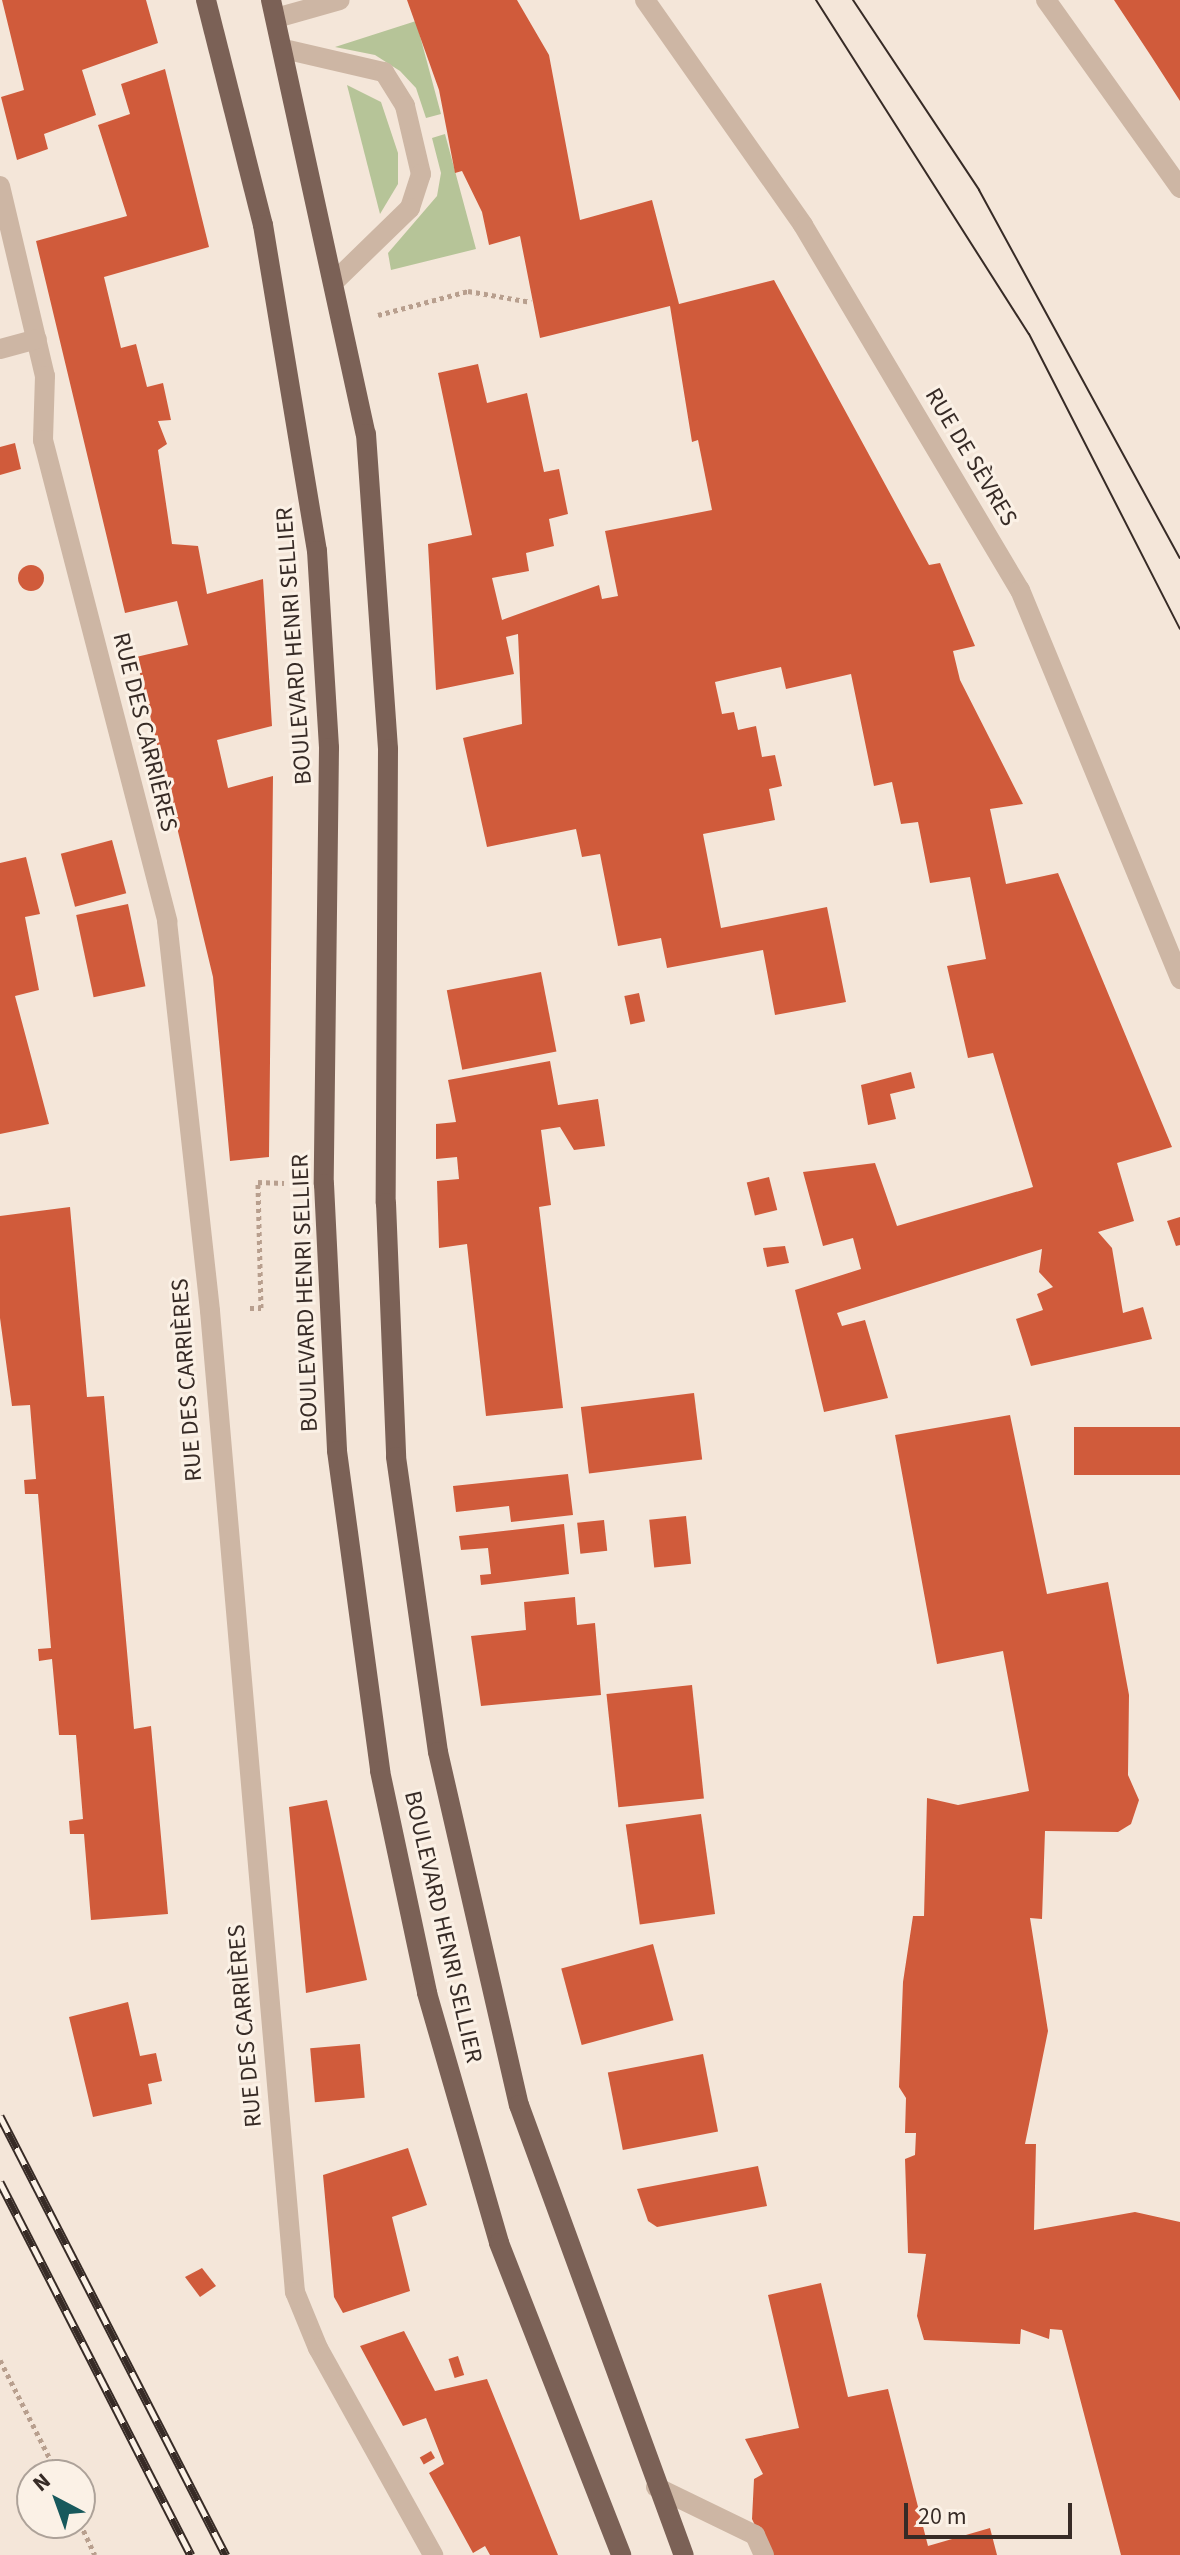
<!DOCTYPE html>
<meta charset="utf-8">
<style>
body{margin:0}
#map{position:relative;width:1180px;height:2555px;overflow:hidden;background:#f4e6d9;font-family:"Source Sans 3",sans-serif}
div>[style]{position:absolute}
.green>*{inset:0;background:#b6c498}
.building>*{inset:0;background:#d05b3b;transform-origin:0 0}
.round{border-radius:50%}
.path>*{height:5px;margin-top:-2.5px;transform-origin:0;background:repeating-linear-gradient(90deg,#b89f8e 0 4px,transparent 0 8px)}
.lane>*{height:20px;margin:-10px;padding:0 10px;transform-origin:10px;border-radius:10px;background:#cdb6a4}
.street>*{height:20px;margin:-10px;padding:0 10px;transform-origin:10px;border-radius:10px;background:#cdb6a4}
.primary>*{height:20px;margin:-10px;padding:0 10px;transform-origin:10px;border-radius:10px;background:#7b6156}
.tram>*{height:2px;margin:-1px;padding:0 1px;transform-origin:1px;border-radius:1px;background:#372b26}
.rail>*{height:9px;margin-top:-4.5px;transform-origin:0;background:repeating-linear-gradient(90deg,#fbf1e6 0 18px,#372b26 0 36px);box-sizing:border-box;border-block:2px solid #372b26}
span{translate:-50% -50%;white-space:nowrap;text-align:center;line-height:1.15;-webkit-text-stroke:6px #fbf1e6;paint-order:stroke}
.street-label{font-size:24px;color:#372b26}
.north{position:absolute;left:16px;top:2459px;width:80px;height:80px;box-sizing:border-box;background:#fbf1e6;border:2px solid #ada299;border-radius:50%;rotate:319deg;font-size:22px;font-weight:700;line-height:32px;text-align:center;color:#372b26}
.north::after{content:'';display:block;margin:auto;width:28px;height:36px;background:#18595c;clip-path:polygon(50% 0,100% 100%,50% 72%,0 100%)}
.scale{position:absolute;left:904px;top:2503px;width:168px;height:36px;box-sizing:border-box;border:4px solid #372b26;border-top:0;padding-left:10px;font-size:24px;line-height:28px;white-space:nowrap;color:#372b26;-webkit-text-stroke:6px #fbf1e6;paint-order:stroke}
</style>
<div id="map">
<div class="green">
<i style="clip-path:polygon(416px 21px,441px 114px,426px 118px,416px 88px,400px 71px,375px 55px,335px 47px)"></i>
<i style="clip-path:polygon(347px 85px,381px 102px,398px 153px,398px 184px,380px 214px)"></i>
<i style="clip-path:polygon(445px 134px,476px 249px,391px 270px,388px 253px,437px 196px,441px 173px,432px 138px)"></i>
</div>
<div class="building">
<i style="clip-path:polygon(2px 0,146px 0,158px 43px,82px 70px,96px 115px,44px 134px,48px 149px,17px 160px,1px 97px,24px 90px)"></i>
<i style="clip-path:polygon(407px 0,517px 0,549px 55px,580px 220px,652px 200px,679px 304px,774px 280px,929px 565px,940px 563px,975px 646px,953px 651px,960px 680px,1023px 804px,990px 809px,1006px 884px,1058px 873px,1172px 1147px,1117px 1163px,1134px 1221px,1098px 1232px,1112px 1248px,1123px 1313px,1143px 1307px,1152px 1339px,1031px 1366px,1016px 1319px,1043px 1310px,1037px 1294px,1053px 1287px,1039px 1272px,1042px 1249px,837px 1313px,842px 1326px,865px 1320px,888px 1398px,824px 1412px,795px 1290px,861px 1269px,853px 1238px,823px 1246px,803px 1172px,875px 1163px,897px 1226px,1033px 1187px,993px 1053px,968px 1058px,947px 966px,986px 959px,970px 877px,930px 883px,918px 822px,901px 824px,892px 782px,874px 786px,851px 674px,786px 689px,781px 667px,715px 682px,722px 714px,734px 712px,738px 730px,756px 726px,762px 757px,775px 755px,782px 786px,769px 789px,775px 820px,703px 834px,721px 928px,827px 907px,846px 1002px,775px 1015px,763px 950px,667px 968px,661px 938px,618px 946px,600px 854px,582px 857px,576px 829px,487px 847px,463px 738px,522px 724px,518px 634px,506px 637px,514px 674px,436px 690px,428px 544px,472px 535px,438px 373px,478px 364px,487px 403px,527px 393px,544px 472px,559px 469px,568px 514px,549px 519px,554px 546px,526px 553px,529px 571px,492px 578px,502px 620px,599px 585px,602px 599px,618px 596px,605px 531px,712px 510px,698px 440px,692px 442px,670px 306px,540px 338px,520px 236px,489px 245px,482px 212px,462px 171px,455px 173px,439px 90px)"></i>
<i style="clip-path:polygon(1114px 0,1180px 0,1180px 101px,1151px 56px)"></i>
<i style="clip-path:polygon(165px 69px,209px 247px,104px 277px,121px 348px,136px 344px,147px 387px,163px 383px,171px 420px,158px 421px,167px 444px,158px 450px,172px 544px,198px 546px,207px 594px,263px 579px,272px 726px,217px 740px,228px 788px,273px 776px,269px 1157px,230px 1161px,213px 977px,136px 657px,188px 645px,177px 601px,125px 613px,36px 241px,127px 216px,98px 125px,130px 114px,121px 84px)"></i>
<i style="clip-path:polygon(15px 443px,21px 469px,0 475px,0 447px)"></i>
<i class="round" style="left:18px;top:565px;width:26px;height:26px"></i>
<i style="left:112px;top:840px;width:55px;height:53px;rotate:75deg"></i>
<i style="clip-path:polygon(26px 857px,40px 914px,25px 917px,39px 990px,15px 996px,49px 1124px,0 1134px,0 863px)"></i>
<i style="left:128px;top:904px;width:84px;height:53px;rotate:78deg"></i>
<i style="left:541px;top:972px;width:81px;height:96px;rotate:79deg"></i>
<i style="left:639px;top:993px;width:29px;height:15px;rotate:78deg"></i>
<i style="clip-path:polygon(550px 1061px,558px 1105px,598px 1099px,605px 1146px,574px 1150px,560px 1127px,541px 1130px,551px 1205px,539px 1207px,563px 1408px,486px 1416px,467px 1244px,439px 1248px,437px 1181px,459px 1179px,457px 1157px,436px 1159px,436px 1124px,456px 1122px,448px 1080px)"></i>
<i style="clip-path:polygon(911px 1072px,915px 1088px,890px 1094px,896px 1119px,868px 1125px,861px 1085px)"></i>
<i style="left:769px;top:1177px;width:34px;height:23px;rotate:76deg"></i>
<i style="clip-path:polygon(70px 1207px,87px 1397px,104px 1396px,134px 1729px,151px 1726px,168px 1914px,91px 1920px,84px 1834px,70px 1834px,69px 1821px,83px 1819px,76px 1735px,59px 1735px,52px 1659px,39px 1661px,38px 1649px,51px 1648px,38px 1494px,25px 1494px,24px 1480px,36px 1479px,30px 1405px,12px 1406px,0 1318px,0 1216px)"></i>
<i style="clip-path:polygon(1180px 1217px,1180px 1245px,1176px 1246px,1167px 1221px)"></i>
<i style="clip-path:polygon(785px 1246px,789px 1263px,767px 1267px,763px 1248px)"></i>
<i style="left:694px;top:1393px;width:67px;height:114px;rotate:83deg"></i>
<i style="clip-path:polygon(1010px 1415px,1047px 1594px,1108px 1582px,1129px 1695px,1128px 1775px,1139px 1800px,1131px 1824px,1118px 1832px,1045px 1831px,1042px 1919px,1030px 1918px,1048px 2031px,1025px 2144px,1036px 2144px,1034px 2230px,1135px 2212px,1180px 2222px,1180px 2555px,1121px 2555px,1062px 2330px,1050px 2329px,1049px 2339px,1021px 2329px,1020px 2344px,924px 2340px,917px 2316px,926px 2254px,908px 2253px,905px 2159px,915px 2155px,916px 2133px,905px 2133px,906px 2098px,899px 2087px,903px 1982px,913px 1916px,924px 1916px,927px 1798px,958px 1805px,1029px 1791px,1003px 1651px,937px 1664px,895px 1435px)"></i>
<i style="left:1180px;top:1427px;width:48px;height:106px;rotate:90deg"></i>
<i style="clip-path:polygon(568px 1474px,573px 1515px,511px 1522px,509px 1506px,456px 1512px,453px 1486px)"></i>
<i style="left:686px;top:1516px;width:48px;height:37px;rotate:84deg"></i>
<i style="left:604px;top:1520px;width:31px;height:27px;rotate:84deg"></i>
<i style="clip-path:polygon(564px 1524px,569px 1574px,481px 1585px,480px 1575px,491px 1574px,488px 1548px,461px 1550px,459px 1536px)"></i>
<i style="clip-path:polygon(575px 1597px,577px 1625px,595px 1623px,601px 1695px,481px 1706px,471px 1636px,526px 1630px,524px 1602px)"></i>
<i style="left:692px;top:1685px;width:114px;height:86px;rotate:84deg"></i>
<i style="clip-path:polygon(327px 1800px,367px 1980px,306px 1993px,289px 1807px)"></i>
<i style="left:701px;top:1814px;width:101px;height:76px;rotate:82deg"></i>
<i style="left:653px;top:1944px;width:79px;height:95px;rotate:75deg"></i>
<i style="clip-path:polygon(128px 2002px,140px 2056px,156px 2053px,162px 2081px,148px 2084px,152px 2104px,93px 2117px,69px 2017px)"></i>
<i style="left:360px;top:2044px;width:54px;height:50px;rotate:85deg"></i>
<i style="left:703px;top:2054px;width:79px;height:97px;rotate:79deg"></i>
<i style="clip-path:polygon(408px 2148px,427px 2205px,392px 2217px,410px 2291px,343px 2313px,334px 2297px,323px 2175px)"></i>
<i style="clip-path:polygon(758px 2166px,767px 2206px,657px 2227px,648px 2221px,637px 2189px)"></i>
<i style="clip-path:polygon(202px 2268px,216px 2286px,200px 2297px,185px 2277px)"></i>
<i style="clip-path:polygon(821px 2283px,848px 2397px,888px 2389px,928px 2546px,990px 2528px,997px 2555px,769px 2555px,752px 2519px,754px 2479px,763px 2474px,745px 2439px,799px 2428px,768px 2295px)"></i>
<i style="clip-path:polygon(404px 2331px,435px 2391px,487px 2379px,558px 2555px,490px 2555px,485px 2546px,473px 2553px,429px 2473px,444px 2464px,426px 2418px,403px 2426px,360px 2346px)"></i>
<i style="left:458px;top:2356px;width:20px;height:10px;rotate:72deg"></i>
<i style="left:431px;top:2451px;width:8px;height:13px;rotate:60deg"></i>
</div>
<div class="path">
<i style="left:378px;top:315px;width:93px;rotate:-14.9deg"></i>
<i style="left:468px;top:291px;width:64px;rotate:9.9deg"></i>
<i style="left:250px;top:1308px;width:11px"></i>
<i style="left:261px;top:1308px;width:126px;rotate:-91.4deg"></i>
<i style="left:258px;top:1182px;width:26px;rotate:2deg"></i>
<i style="left:0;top:2360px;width:129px;rotate:63.2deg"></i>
<i style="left:80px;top:2523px;width:35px;rotate:65deg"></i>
</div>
<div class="lane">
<i style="left:276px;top:18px;width:66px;rotate:-15.7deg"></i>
<i style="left:284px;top:49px;width:103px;rotate:13deg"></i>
<i style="left:384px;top:72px;width:40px;rotate:58deg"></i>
<i style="left:405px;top:106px;width:70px;rotate:76.8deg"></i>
<i style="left:421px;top:174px;width:36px;rotate:108deg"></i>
<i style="left:410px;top:208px;width:102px;rotate:135.8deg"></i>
<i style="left:656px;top:2487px;width:110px;rotate:25.9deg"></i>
<i style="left:755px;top:2535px;width:22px;rotate:66deg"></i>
</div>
<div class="street">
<i style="left:645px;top:0;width:275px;rotate:54.9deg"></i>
<i style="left:803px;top:225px;width:425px;rotate:59.3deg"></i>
<i style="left:1020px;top:590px;width:421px;rotate:67.6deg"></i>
<i style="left:1046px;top:0;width:231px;rotate:54.5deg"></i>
<i style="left:0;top:186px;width:195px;rotate:76.7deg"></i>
<i style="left:45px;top:376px;width:64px;rotate:91.8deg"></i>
<i style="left:43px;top:440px;width:497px;rotate:75.5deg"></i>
<i style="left:167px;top:921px;width:392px;rotate:83.7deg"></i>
<i style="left:210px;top:1311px;width:985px;rotate:85.05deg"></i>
<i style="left:295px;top:2292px;width:61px;rotate:67.7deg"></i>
<i style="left:318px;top:2348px;width:237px;rotate:60.9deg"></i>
<i style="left:0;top:349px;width:38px;rotate:-15deg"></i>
</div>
<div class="primary">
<i style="left:206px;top:0;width:232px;rotate:75.8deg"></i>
<i style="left:263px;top:225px;width:330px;rotate:80.6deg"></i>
<i style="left:317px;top:551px;width:197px;rotate:86.5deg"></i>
<i style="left:329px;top:748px;width:436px;rotate:90.7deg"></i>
<i style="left:324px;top:1184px;width:267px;rotate:87.2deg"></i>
<i style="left:337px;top:1451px;width:323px;rotate:82.3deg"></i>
<i style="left:380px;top:1771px;width:227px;rotate:78deg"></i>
<i style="left:427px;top:1993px;width:260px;rotate:73.9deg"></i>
<i style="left:499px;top:2243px;width:335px;rotate:68.6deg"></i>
<i style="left:271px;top:0;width:444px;rotate:77.7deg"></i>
<i style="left:366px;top:434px;width:316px;rotate:86deg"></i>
<i style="left:388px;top:749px;width:454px;rotate:90.3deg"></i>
<i style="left:386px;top:1203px;width:254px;rotate:87.7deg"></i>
<i style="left:396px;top:1457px;width:298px;rotate:81.9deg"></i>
<i style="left:438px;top:1752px;width:362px;rotate:77.1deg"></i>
<i style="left:519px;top:2105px;width:479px;rotate:69.9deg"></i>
</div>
<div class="tram">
<i style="left:816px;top:0;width:396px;rotate:57.5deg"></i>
<i style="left:1029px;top:334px;width:331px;rotate:62.9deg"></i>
<i style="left:853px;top:0;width:228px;rotate:56.4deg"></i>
<i style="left:979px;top:190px;width:419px;rotate:61.4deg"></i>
</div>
<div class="rail">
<i style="left:0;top:2116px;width:494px;rotate:62.8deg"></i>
<i style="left:0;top:2182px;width:419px;rotate:62.9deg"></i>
</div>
<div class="street-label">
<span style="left:971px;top:457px;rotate:59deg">RUE DE SÈVRES</span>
<span style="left:294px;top:646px;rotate:-94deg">BOULEVARD HENRI SELLIER</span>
<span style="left:145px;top:732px;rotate:76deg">RUE DES CARRIÈRES</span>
<span style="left:305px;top:1293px;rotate:-92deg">BOULEVARD HENRI SELLIER</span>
<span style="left:187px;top:1380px;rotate:-94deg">RUE DES CARRIÈRES</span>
<span style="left:443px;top:1927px;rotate:77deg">BOULEVARD HENRI SELLIER</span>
<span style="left:245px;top:2026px;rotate:-95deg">RUE DES CARRIÈRES</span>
</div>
<div class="north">N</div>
<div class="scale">20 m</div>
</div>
